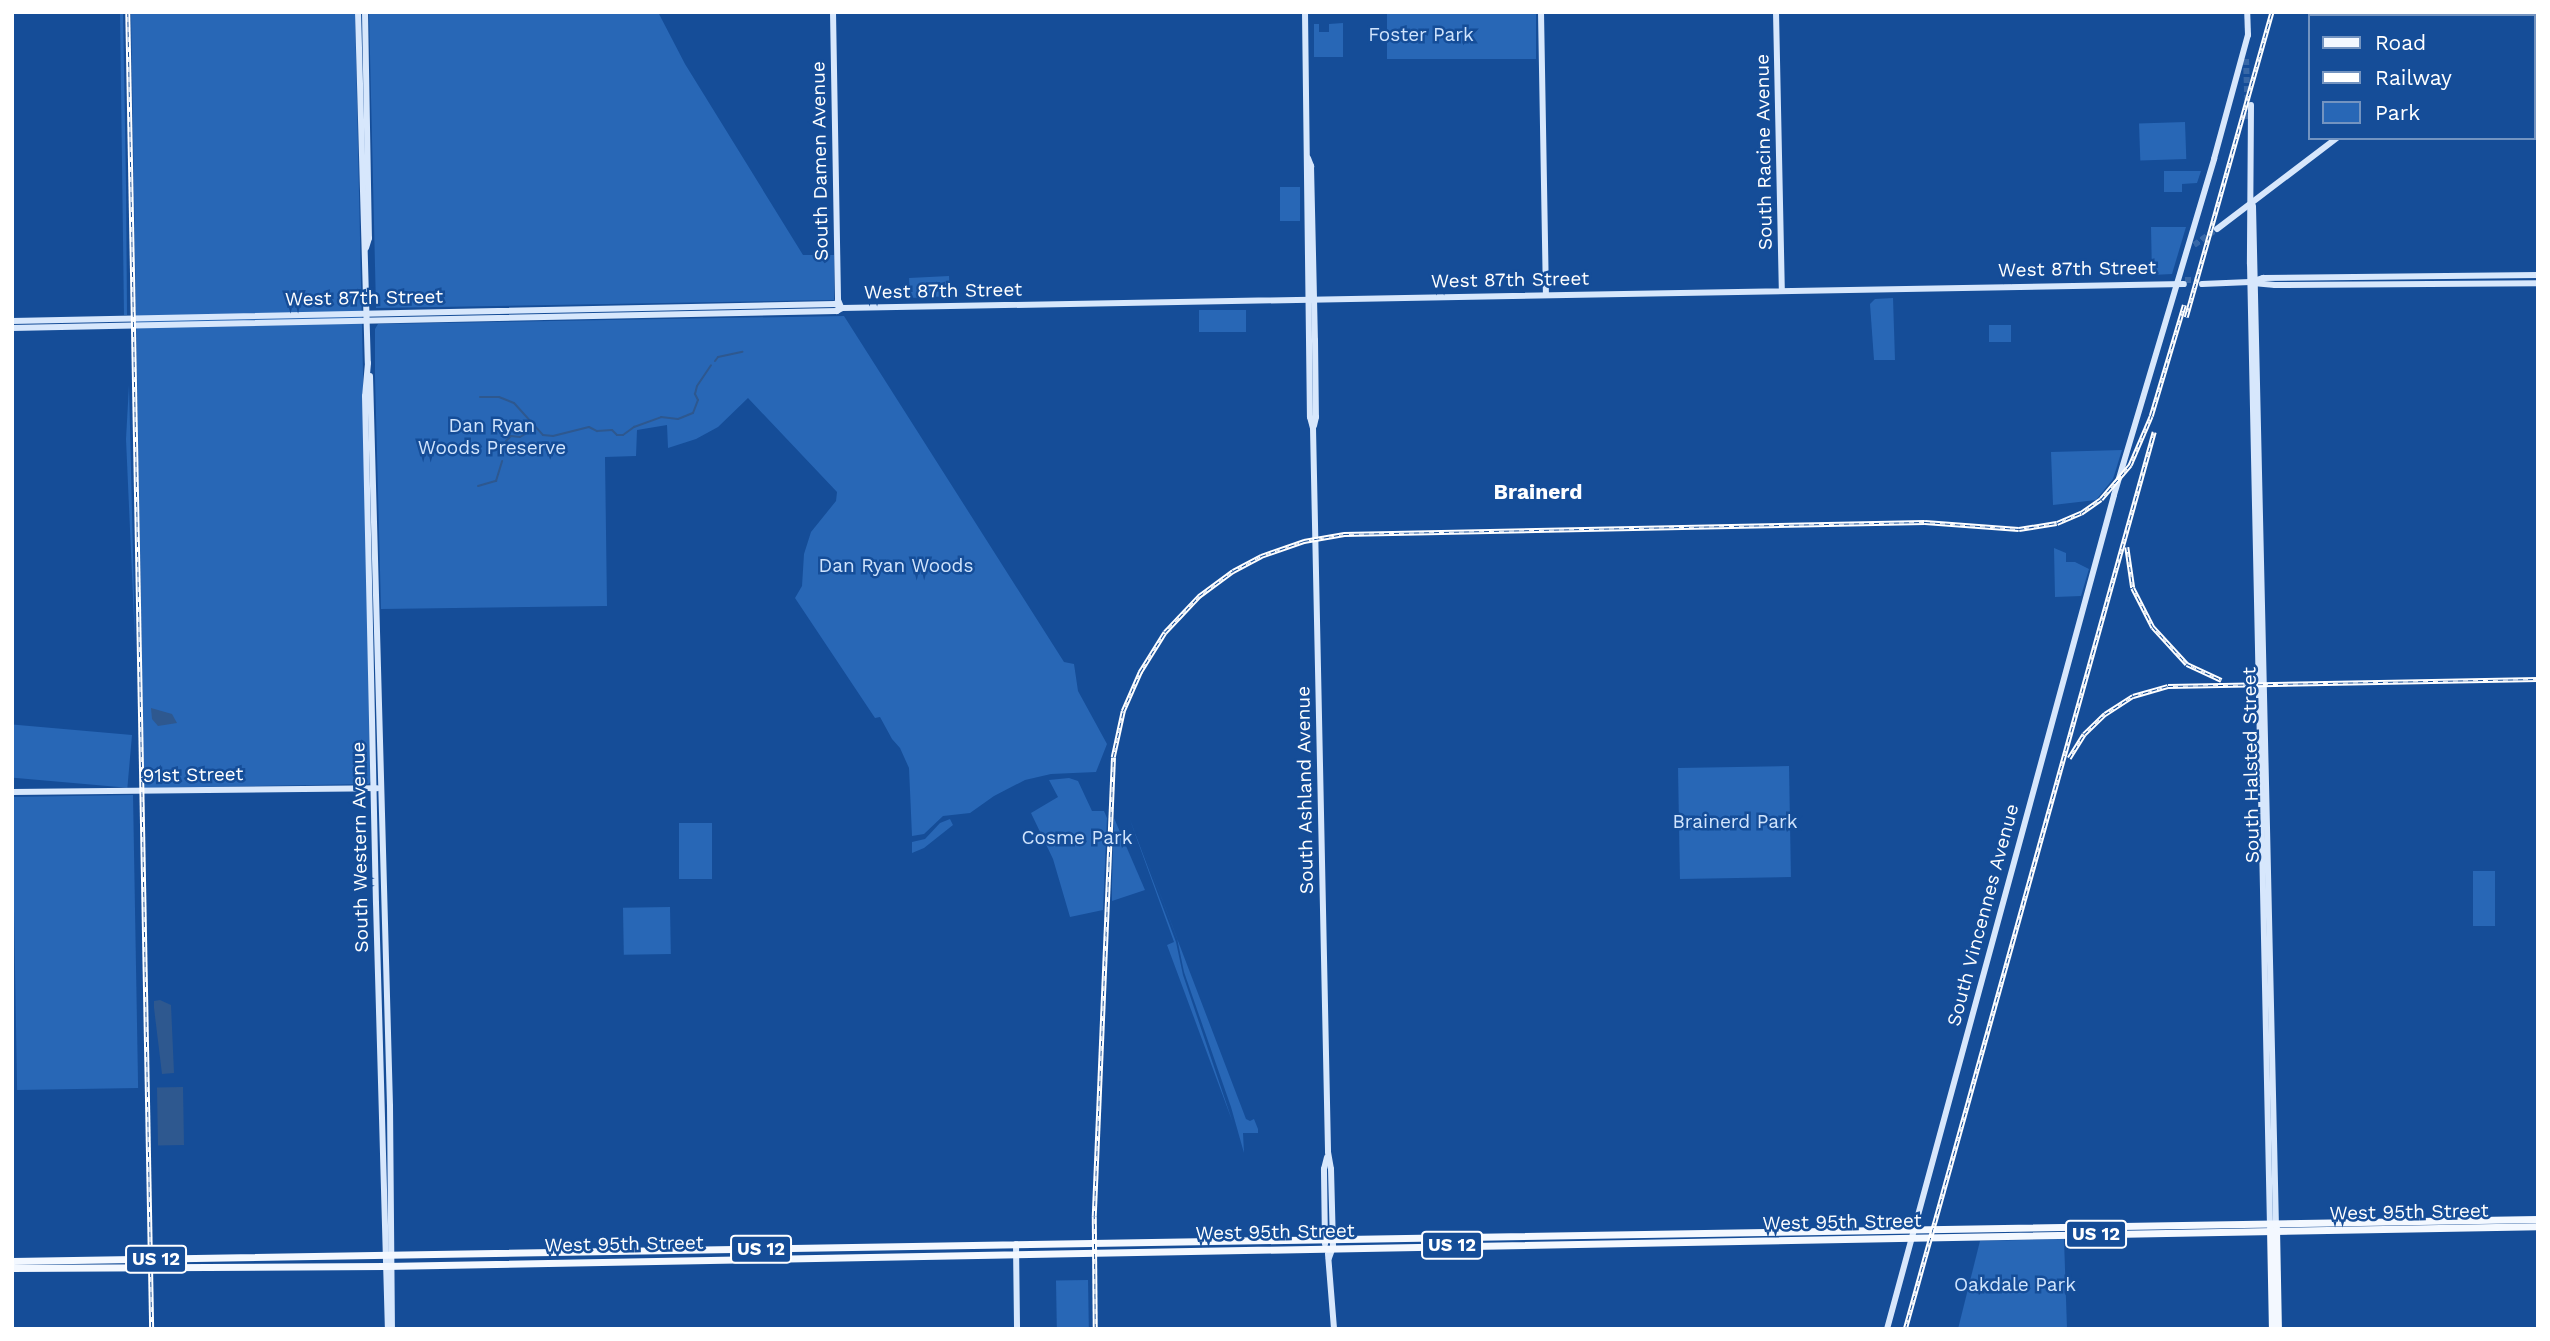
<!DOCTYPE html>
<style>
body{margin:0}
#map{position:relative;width:2550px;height:1341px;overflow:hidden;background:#154d98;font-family:"Work Sans",sans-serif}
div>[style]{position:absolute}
.green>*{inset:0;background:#2867b6;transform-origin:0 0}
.water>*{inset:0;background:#2e588f;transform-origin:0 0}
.stream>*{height:2px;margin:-1px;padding:0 1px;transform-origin:1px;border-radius:1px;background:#2e588f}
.secondary-tunnel>*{height:6px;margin-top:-3px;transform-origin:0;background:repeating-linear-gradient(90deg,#3868a7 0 6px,transparent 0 9px)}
.secondary>*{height:6px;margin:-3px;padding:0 3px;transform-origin:3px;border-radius:3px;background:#d7e7fc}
.primary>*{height:7px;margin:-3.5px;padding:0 3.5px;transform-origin:3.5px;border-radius:3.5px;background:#f3f8ff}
.rail>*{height:4.5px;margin-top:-2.25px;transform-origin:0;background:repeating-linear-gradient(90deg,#154d98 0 5px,#fff 0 10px);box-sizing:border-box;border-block:2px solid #fff}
span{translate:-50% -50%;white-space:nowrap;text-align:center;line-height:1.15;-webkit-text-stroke:5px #154d98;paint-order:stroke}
.shield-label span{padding:2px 5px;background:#154d98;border:2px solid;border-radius:5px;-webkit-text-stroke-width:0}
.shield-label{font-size:18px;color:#fff;font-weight:700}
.park-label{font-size:19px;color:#d0e4fd}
.street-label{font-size:19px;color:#fff}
.neighbourhood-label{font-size:21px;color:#fff;font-weight:700}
.frame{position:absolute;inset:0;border:14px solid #fff;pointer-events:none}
.legend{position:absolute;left:2308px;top:14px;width:228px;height:126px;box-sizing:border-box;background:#154d98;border:2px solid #7394c1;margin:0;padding:9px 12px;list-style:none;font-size:21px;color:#fff}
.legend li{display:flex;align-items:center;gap:14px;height:35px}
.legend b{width:35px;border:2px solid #7394c1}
</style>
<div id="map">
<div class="green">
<i style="clip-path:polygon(120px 12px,123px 12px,126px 186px,127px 315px,124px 315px)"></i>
<i style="clip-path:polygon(131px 12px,355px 12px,372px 779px,369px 784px,144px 788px)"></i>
<i style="clip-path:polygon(369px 12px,658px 12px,685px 64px,803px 255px,834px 255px,834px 300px,376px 308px)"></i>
<i style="left:1387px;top:12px;width:149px;height:47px"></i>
<i style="clip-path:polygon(1343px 23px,1343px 57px,1314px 57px,1314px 24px,1319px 24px,1319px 32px,1329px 32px,1329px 24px)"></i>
<i style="left:2185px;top:122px;width:37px;height:46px;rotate:88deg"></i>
<i style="clip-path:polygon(2164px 171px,2201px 171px,2197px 183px,2182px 184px,2182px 192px,2164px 192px)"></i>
<i style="left:1280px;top:187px;width:20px;height:34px"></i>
<i style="clip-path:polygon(2151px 227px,2186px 227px,2172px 274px,2152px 275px)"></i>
<i style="left:949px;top:276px;width:20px;height:40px;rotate:87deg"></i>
<i style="clip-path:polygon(1893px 298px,1895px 360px,1874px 360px,1870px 304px,1875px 299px)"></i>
<i style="left:1246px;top:310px;width:22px;height:47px;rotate:90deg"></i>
<i style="clip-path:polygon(844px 316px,1064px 662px,1074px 664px,1078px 691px,1107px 744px,1096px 772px,1051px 774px,1025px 780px,994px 796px,970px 813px,943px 816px,924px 834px,912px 836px,909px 768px,900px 748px,892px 739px,880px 717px,875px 718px,795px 598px,802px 586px,804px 554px,811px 532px,836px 501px,837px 492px,748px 398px,718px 427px,696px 439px,668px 448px,667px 425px,637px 430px,636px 456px,605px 457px,607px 606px,381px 609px,375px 376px,375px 329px,378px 324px)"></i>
<i style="left:1989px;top:325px;width:22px;height:17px"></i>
<i style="clip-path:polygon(129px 385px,131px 469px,135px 642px,126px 439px)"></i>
<i style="clip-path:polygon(2122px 450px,2113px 479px,2096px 500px,2053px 505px,2051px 452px)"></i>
<i style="clip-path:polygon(2054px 548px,2066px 553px,2066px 562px,2075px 562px,2089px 569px,2081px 596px,2055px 597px)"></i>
<i style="left:132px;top:735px;width:53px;height:120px;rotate:95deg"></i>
<i style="left:1789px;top:766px;width:111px;height:111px;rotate:89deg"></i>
<i style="clip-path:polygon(1069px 778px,1078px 781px,1092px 811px,1104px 811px,1107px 818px,1103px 910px,1070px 917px,1053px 859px,1031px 813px,1058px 797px,1049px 780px)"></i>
<i style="left:133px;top:795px;width:293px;height:121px;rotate:89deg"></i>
<i style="clip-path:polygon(1129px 817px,1176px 942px,1183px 975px,1233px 1123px,1167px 945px,1174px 942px)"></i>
<i style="clip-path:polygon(1114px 818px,1145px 890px,1112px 901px,1112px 883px)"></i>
<i style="clip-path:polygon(1131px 818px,1246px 1119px,1250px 1121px,1254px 1119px,1258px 1129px,1258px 1133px,1243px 1133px,1244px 1153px,1231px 1107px,1184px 972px,1177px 938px)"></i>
<i style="clip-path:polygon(950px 819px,953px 825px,924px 848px,912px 853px,912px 842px,925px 839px,940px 823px)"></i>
<i style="left:679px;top:823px;width:33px;height:56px"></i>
<i style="left:2473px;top:871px;width:22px;height:55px"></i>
<i style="left:670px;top:907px;width:47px;height:47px;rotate:89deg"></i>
<i style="clip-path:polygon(2064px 1239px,2067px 1329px,1958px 1329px,1980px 1241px)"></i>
<i style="left:1088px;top:1280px;width:49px;height:32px;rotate:89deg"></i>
</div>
<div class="water">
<i style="clip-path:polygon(151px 708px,172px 714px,177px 723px,158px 726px,152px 719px)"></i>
<i style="clip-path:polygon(160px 1000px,171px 1005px,174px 1073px,162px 1074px,154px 1008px,154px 1001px)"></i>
<i style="left:183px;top:1087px;width:58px;height:26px;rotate:89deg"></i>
</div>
<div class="stream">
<i style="left:715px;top:361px;width:5px;rotate:-53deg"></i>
<i style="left:718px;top:357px;width:25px;rotate:-12deg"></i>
<i style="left:480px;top:397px;width:19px"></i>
<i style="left:499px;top:397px;width:16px;rotate:22deg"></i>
<i style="left:514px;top:403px;width:43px;rotate:47.8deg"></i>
<i style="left:543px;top:435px;width:10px;rotate:6deg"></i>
<i style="left:553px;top:436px;width:37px;rotate:-14deg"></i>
<i style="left:589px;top:427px;width:9px;rotate:27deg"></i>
<i style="left:597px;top:431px;width:15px;rotate:-4deg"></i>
<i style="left:612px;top:430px;width:7px;rotate:45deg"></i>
<i style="left:617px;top:435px;width:6px"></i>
<i style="left:623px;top:435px;width:14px;rotate:-36deg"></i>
<i style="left:634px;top:427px;width:29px;rotate:-20deg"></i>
<i style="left:661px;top:417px;width:17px;rotate:7deg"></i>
<i style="left:678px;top:419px;width:16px;rotate:-22deg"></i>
<i style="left:693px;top:413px;width:14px;rotate:-69deg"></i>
<i style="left:698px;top:400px;width:7px;rotate:-117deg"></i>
<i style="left:695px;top:394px;width:8px;rotate:-76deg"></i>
<i style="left:697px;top:386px;width:25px;rotate:-56deg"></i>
<i style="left:506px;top:441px;width:7px;rotate:-45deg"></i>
<i style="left:511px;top:436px;width:9px;rotate:6deg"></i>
<i style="left:520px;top:437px;width:16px;rotate:-30deg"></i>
<i style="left:478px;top:486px;width:19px;rotate:-16deg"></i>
<i style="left:496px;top:481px;width:21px;rotate:-73deg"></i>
</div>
<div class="secondary-tunnel">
<i style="left:2246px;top:59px;width:61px;rotate:88.1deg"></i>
<i style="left:2194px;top:245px;width:28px;rotate:-35deg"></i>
<i style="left:2185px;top:280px;width:18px"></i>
</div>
<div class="secondary">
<i style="left:358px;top:12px;width:351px;rotate:88.4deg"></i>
<i style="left:368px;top:363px;width:33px;rotate:95deg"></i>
<i style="left:365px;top:396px;width:507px;rotate:88.76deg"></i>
<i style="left:376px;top:903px;width:426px;rotate:88.4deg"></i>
<i style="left:365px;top:12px;width:226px;rotate:89deg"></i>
<i style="left:369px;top:238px;width:10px;rotate:107deg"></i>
<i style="left:833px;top:12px;width:288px;rotate:89deg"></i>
<i style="left:838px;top:300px;width:8px;rotate:67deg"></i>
<i style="left:1305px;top:12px;width:405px;rotate:89.3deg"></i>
<i style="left:1310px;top:417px;width:11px;rotate:75deg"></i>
<i style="left:1313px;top:428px;width:724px;rotate:88.81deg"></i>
<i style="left:1328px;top:1152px;width:17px;rotate:80deg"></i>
<i style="left:1331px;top:1169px;width:78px;rotate:88.5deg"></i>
<i style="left:1333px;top:1247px;width:12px;rotate:110deg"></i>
<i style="left:1541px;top:12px;width:283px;rotate:89deg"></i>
<i style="left:1776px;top:12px;width:278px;rotate:88.8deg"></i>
<i style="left:2463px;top:16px;width:4px;rotate:-63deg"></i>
<i style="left:2251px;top:105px;width:159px;rotate:90.4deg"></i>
<i style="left:2250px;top:264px;width:960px;rotate:88.81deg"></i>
<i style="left:1308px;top:158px;width:9px;rotate:69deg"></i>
<i style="left:1311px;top:166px;width:174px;rotate:88.7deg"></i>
<i style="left:1315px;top:340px;width:77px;rotate:89.3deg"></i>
<i style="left:1316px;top:417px;width:9px;rotate:103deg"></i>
<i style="left:2253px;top:206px;width:1018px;rotate:88.71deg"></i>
<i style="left:2217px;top:229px;width:151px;rotate:-37.2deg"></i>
<i style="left:2253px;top:283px;width:22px;rotate:5deg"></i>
<i style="left:2275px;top:285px;width:263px;rotate:-0.4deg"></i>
<i style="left:2202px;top:284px;width:48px;rotate:-2.4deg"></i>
<i style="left:2250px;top:282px;width:14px;rotate:-17deg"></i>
<i style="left:2263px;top:278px;width:275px;rotate:-0.6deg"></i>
<i style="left:12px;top:321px;width:823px;rotate:-1.18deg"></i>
<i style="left:835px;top:304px;width:8px;rotate:30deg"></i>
<i style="left:12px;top:328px;width:825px;rotate:-1.18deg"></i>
<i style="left:837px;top:311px;width:6px;rotate:-31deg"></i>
<i style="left:842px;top:308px;width:1342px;rotate:-1.02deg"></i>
<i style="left:370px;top:376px;width:730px;rotate:88.43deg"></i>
<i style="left:390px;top:1106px;width:223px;rotate:89.5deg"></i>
<i style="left:12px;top:792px;width:365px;rotate:-0.6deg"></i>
<i style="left:1016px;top:1244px;width:85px;rotate:89.3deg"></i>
<i style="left:1325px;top:1244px;width:75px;rotate:-90.8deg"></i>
<i style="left:1324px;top:1169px;width:12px;rotate:-76deg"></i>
<i style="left:1328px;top:1254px;width:75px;rotate:85.4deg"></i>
<i style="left:1887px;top:1329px;width:864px;rotate:-74.77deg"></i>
<i style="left:2114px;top:495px;width:351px;rotate:-73.4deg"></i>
<i style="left:2214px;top:159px;width:129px;rotate:-74.7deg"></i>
<i style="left:2248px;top:35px;width:23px;rotate:-92deg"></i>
</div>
<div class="primary">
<i style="left:2270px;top:1228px;width:101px;rotate:88.9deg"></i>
<i style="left:2276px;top:1228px;width:101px;rotate:88.9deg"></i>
<i style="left:12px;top:1261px;width:2526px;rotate:-0.95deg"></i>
<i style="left:12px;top:1268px;width:373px;rotate:-0.3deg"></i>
<i style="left:385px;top:1266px;width:2153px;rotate:-1.06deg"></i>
</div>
<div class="rail">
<i style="left:128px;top:12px;width:1317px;rotate:88.96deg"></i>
<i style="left:2186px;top:317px;width:317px;rotate:-74.3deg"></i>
<i style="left:2127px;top:547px;width:41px;rotate:81.7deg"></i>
<i style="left:2133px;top:588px;width:44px;rotate:62.9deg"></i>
<i style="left:2153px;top:627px;width:50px;rotate:47.4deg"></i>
<i style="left:2187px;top:664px;width:38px;rotate:25deg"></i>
<i style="left:2069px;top:758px;width:28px;rotate:-58deg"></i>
<i style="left:2084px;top:734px;width:29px;rotate:-44deg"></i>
<i style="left:2105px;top:714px;width:33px;rotate:-33deg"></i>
<i style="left:2133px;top:696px;width:36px;rotate:-16deg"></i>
<i style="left:2168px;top:686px;width:370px;rotate:-1.1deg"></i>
<i style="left:1095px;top:1329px;width:113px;rotate:-90.5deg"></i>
<i style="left:1094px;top:1216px;width:459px;rotate:-87.6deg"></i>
<i style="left:1113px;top:757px;width:47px;rotate:-77.7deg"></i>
<i style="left:1123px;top:711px;width:43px;rotate:-66.4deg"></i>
<i style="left:1140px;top:672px;width:47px;rotate:-58deg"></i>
<i style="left:1165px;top:632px;width:50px;rotate:-46.6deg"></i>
<i style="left:1199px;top:596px;width:42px;rotate:-36.3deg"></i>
<i style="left:1233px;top:571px;width:32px;rotate:-28deg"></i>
<i style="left:1261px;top:556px;width:46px;rotate:-19.2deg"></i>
<i style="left:1304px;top:541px;width:41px;rotate:-9.9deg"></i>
<i style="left:1344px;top:534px;width:581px;rotate:-1.18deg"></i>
<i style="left:1925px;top:522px;width:94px;rotate:4.3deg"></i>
<i style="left:2019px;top:529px;width:38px;rotate:-9deg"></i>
<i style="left:2057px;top:523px;width:26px;rotate:-23deg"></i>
<i style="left:2081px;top:513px;width:24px;rotate:-35deg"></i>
<i style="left:2101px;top:499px;width:45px;rotate:-49.5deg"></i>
<i style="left:2130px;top:465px;width:53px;rotate:-66.8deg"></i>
<i style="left:2151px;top:416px;width:116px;rotate:-73.4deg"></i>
<i style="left:1905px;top:1329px;width:931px;rotate:-74.49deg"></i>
</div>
<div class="shield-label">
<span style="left:2096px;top:1234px">US 12</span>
<span style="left:1452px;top:1245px">US 12</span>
<span style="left:761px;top:1249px">US 12</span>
<span style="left:156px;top:1259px">US 12</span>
</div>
<div class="park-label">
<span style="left:1421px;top:35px">Foster Park</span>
<span style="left:492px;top:437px">Dan Ryan<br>Woods Preserve</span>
<span style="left:896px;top:566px">Dan Ryan Woods</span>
<span style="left:1735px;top:822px">Brainerd Park</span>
<span style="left:1077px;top:838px">Cosme Park</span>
<span style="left:2015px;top:1285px">Oakdale Park</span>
</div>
<div class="street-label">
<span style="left:1764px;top:152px;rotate:-91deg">South Racine Avenue</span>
<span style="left:820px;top:161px;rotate:-91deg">South Damen Avenue</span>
<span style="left:2077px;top:269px;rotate:-1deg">West 87th Street</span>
<span style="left:1510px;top:280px;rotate:-1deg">West 87th Street</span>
<span style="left:943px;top:291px;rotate:-1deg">West 87th Street</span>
<span style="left:364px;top:298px;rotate:-1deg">West 87th Street</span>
<span style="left:2251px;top:765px;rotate:-91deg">South Halsted Street</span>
<span style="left:193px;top:775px;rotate:-1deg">91st Street</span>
<span style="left:1305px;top:790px;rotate:-91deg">South Ashland Avenue</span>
<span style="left:360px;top:847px;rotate:-91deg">South Western Avenue</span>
<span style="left:1983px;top:915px;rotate:-75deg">South Vincennes Avenue</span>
<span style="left:2409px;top:1212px;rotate:-1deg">West 95th Street</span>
<span style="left:1842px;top:1222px;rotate:-1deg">West 95th Street</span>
<span style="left:1275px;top:1232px;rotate:-1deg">West 95th Street</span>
<span style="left:624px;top:1244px;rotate:-1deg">West 95th Street</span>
</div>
<div class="neighbourhood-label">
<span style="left:1538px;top:492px">Brainerd</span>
</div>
<div class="frame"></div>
<ul class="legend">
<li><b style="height:9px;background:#f3f8ff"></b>Road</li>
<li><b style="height:9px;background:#fff"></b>Railway</li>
<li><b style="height:19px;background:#2867b6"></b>Park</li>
</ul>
</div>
